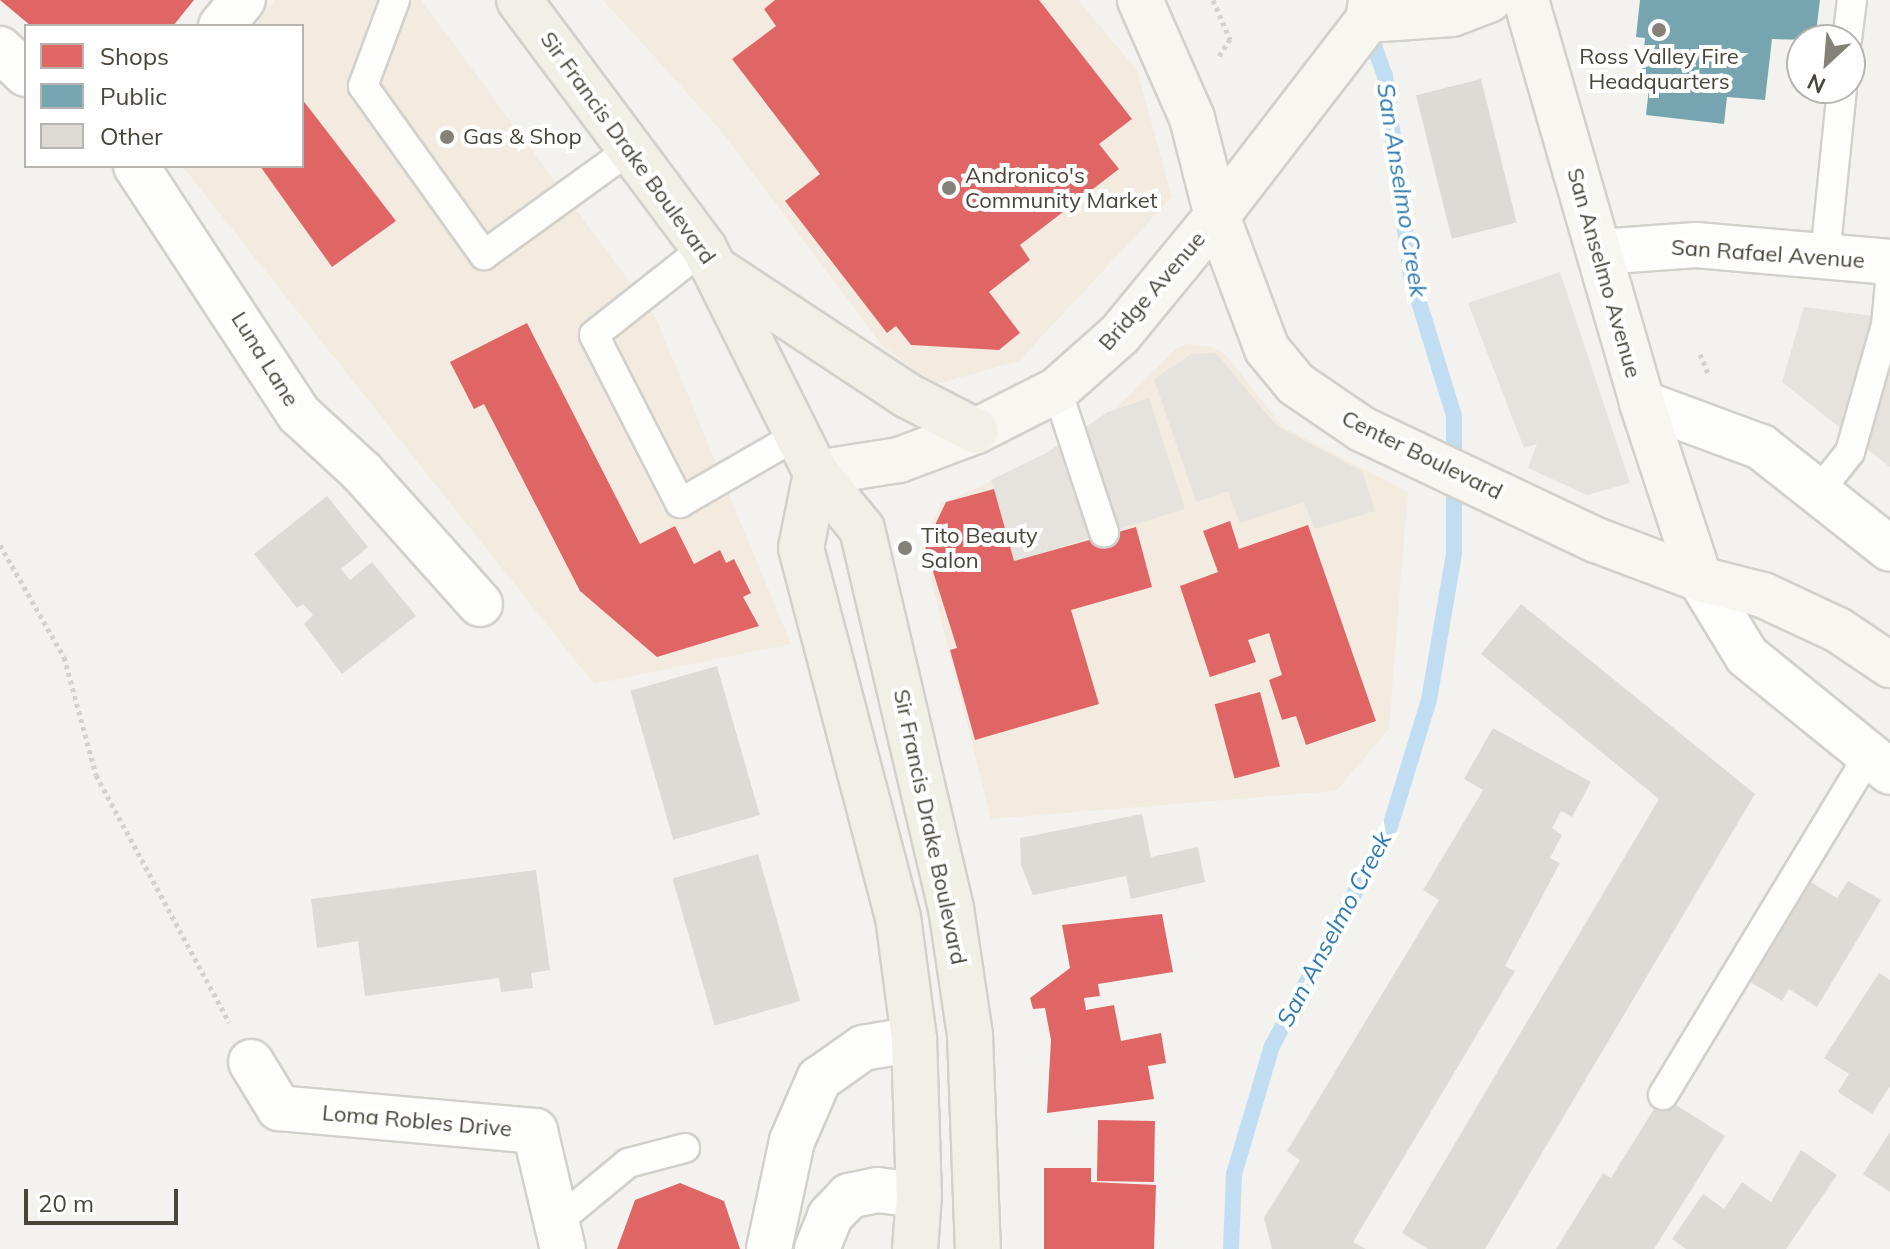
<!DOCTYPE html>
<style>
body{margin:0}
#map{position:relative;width:1890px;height:1249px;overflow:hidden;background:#f4f2ee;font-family:Mulish,sans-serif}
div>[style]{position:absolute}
.commercial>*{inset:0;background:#f3ebdf}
.parking>*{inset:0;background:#e6e3df}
.shops>*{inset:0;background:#e06666;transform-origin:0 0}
.public>*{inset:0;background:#76a5af}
.stream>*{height:16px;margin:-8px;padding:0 8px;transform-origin:8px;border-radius:8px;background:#c0ddf1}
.building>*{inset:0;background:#dedbd6;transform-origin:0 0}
.path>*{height:5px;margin-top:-2.5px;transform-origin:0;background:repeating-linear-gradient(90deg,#d3d2cc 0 4px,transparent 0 8px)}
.roads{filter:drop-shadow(2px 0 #d2d0cb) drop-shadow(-2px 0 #d2d0cb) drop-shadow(0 2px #d2d0cb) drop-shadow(0 -2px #d2d0cb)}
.lane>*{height:28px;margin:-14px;padding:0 14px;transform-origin:14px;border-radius:14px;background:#fdfdfc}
.street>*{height:44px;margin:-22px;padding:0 22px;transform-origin:22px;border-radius:22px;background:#fdfdfc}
.secondary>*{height:44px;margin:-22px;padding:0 22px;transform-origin:22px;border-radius:22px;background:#f7f6f1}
.primary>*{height:44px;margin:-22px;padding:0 22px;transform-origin:22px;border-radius:22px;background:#f2efe6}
.dots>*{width:22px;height:22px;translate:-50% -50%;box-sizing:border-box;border:4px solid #fff;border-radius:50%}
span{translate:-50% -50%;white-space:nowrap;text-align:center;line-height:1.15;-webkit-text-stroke:8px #fff;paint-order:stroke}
.poi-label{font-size:22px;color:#4b4439}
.left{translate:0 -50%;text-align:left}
.street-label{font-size:22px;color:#4b4439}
.water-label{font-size:24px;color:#2e7ab2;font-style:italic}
.legend{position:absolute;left:24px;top:24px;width:280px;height:144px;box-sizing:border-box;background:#fff;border:2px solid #b7b4b0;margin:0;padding:10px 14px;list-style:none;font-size:24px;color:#4b4439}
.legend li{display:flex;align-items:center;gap:16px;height:40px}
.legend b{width:40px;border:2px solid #b7b4b0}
.north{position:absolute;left:1786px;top:24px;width:80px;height:80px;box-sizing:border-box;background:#fff;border:2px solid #b7b4b0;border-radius:50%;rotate:206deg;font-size:22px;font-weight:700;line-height:32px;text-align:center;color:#4b4439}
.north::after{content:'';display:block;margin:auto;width:28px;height:36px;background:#868178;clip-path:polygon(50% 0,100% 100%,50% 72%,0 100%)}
.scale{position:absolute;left:24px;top:1189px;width:154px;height:36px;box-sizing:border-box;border:4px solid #4b4439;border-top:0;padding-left:10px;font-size:24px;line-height:28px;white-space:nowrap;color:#4b4439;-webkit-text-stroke:6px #fff;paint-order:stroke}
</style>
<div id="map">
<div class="commercial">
<i style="clip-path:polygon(275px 0,421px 0,656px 318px,791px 644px,594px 684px,182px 166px,302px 166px,302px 26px,255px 26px)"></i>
<i style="clip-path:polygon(603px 0,1078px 0,1137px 70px,1172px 197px,1019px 361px,933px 385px,882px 345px,717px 126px)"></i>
<i style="clip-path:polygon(1188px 344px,1212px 347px,1226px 355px,1283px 427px,1408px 492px,1389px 729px,1336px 791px,991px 819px,922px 543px,941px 503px,1048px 457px,1107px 417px,1177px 348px)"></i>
</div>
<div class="parking">
<i style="clip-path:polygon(1560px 272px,1630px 483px,1587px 495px,1528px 468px,1537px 444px,1524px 448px,1468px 303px)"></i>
<i style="clip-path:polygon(1804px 307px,1890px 318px,1890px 467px,1782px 382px)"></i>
<i style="clip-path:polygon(1216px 353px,1277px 426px,1362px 471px,1375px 511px,1315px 529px,1304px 502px,1240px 523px,1228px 491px,1196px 502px,1154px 379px,1191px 354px)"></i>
<i style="clip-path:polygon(1149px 398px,1185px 509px,1014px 561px,991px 480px,1046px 453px,1108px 412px)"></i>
</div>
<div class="shops">
<i style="clip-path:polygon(0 0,194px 0,173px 26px,31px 26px)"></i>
<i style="clip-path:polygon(775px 0,1039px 0,1132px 119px,1099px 144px,1119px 169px,1020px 245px,1030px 260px,989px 292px,1020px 333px,999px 350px,911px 345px,896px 326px,887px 333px,785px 201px,820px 174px,732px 59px,776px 26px,764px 9px)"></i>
<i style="clip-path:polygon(302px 99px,396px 221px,332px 267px,260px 166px,302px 166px)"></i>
<i style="clip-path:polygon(527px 323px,640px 544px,675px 526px,694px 564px,720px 550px,726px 563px,734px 559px,751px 593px,743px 597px,759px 626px,657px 657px,580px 591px,484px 404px,474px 409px,450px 362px)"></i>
<i style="clip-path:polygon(994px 489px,1014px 561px,1136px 527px,1152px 587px,1071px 610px,1099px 704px,975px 740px,950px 650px,957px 648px,925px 546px,946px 502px)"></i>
<i style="clip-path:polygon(1230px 521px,1239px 549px,1308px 525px,1376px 721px,1306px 745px,1296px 716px,1282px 720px,1269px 680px,1282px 675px,1269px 633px,1248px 640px,1256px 662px,1210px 677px,1180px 586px,1218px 572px,1203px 531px)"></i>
<i style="left:1260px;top:692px;width:77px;height:47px;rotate:75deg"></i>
<i style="clip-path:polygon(1162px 914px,1173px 972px,1098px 984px,1100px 996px,1084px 998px,1086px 1010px,1114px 1005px,1121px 1041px,1161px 1033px,1166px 1063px,1148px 1066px,1154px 1099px,1047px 1113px,1051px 1040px,1045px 1008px,1033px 1009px,1030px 998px,1070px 968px,1062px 925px)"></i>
<i style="left:1098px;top:1120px;width:57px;height:61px;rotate:1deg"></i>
<i style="clip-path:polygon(1044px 1168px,1091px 1168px,1091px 1182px,1156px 1185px,1154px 1249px,1044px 1249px)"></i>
<i style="clip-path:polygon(680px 1183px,724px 1201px,740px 1249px,617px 1249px,635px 1200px)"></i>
</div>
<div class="public">
<i style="clip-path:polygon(1640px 0,1820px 0,1815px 40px,1772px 39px,1765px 100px,1727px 97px,1724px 124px,1646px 115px,1649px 88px,1641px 86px,1645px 38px,1636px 37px)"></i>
</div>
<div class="stream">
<i style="left:1231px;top:1249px;width:75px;rotate:-87.7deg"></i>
<i style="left:1234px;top:1174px;width:134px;rotate:-73.5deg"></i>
<i style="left:1272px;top:1046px;width:246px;rotate:-61.6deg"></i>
<i style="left:1389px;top:830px;width:136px;rotate:-72.9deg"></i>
<i style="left:1429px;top:700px;width:149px;rotate:-80.3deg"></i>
<i style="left:1454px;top:553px;width:137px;rotate:-90deg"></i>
<i style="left:1454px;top:416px;width:146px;rotate:-107.1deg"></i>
<i style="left:1411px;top:276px;width:202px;rotate:-97.4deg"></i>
<i style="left:1385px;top:76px;width:50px;rotate:-109.9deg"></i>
</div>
<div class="building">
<i style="left:1481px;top:79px;width:148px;height:67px;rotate:76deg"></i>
<i style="clip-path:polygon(327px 496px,368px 547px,341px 569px,350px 580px,372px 562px,416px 616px,342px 674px,304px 624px,313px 615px,303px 604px,297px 608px,254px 554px)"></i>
<i style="clip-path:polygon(1521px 604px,1755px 794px,1485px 1249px,1428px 1249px,1402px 1233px,1659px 799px,1481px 654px)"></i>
<i style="left:717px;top:666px;width:155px;height:90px;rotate:74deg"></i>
<i style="clip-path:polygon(1493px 728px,1591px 782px,1572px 817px,1561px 811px,1552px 828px,1562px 835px,1550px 858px,1560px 863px,1505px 966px,1515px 971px,1353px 1242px,1366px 1249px,1272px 1249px,1264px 1218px,1300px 1160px,1287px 1151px,1439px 900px,1423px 890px,1483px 790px,1464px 779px)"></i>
<i style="clip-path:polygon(1142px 814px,1151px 857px,1198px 847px,1205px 882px,1131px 899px,1126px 876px,1033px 895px,1021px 865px,1020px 838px)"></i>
<i style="left:758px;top:854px;width:153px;height:89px;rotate:74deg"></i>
<i style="clip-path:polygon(536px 870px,550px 970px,531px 973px,533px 988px,501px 992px,499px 978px,365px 996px,358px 941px,317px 948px,311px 899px)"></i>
<i style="clip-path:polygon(1801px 876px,1837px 898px,1848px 881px,1881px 900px,1817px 1007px,1789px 989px,1782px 1001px,1747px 980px)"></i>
<i style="clip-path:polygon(1879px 973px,1890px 980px,1890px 1086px,1872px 1114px,1838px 1092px,1849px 1074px,1824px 1058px)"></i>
<i style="clip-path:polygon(1662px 1096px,1725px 1136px,1654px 1249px,1556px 1249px,1603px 1173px,1611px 1178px)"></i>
<i style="clip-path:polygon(1890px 1132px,1890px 1192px,1863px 1174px)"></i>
<i style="clip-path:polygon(1801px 1150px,1837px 1175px,1786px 1249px,1686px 1249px,1672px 1239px,1703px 1194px,1724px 1209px,1742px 1182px,1771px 1202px)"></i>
</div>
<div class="path">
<i style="left:1213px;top:0;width:43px;rotate:66.4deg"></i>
<i style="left:1230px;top:39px;width:20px;rotate:123deg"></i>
<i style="left:1700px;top:354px;width:23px;rotate:67deg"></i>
<i style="left:0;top:545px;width:129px;rotate:60.3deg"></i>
<i style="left:64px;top:657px;width:122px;rotate:74.8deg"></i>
<i style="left:96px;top:775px;width:281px;rotate:61.7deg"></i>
</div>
<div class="roads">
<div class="lane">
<i style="left:395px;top:0;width:92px;rotate:110.4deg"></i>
<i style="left:363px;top:86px;width:208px;rotate:54.4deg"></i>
<i style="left:484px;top:255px;width:183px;rotate:-35.9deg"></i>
<i style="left:1847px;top:40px;width:40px;rotate:-82.9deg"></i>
<i style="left:704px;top:248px;width:140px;rotate:141.7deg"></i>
<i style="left:594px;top:335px;width:189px;rotate:62.9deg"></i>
<i style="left:680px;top:503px;width:136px;rotate:-30deg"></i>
<i style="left:1825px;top:256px;width:169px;rotate:-84.2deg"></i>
<i style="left:1057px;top:390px;width:150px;rotate:71.7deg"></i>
<i style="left:1818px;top:492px;width:51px;rotate:-51.3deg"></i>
<i style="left:1850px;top:452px;width:132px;rotate:-74.2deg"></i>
<i style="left:1886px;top:325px;width:42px;rotate:-84.6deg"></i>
<i style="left:1663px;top:1095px;width:398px;rotate:-58.8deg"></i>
<i style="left:558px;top:1221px;width:91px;rotate:-39.6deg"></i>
<i style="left:628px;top:1163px;width:59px;rotate:-14.7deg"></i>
</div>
<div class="street">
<i style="left:221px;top:26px;width:34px;rotate:-50deg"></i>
<i style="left:0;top:49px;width:36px;rotate:44deg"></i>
<i style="left:136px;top:166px;width:297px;rotate:56.7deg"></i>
<i style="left:299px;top:414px;width:86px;rotate:42.6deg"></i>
<i style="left:362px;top:472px;width:177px;rotate:48.2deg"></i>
<i style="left:1599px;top:252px;width:97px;rotate:-4.1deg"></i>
<i style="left:1696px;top:245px;width:195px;rotate:5deg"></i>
<i style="left:1642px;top:403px;width:127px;rotate:20.3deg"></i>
<i style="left:1761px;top:447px;width:164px;rotate:38.3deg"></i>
<i style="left:1700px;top:579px;width:90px;rotate:58.6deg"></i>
<i style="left:1747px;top:656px;width:184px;rotate:39deg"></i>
<i style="left:251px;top:1062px;width:54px;rotate:58.7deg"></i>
<i style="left:279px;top:1108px;width:257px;rotate:5.1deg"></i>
<i style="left:535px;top:1131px;width:121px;rotate:76.7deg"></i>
<i style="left:769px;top:1249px;width:110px;rotate:-78deg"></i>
<i style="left:792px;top:1141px;width:68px;rotate:-66.5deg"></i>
<i style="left:819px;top:1079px;width:54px;rotate:-35.2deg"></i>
<i style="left:863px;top:1048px;width:52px;rotate:-10deg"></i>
<i style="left:817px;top:1249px;width:35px;rotate:-68deg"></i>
<i style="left:830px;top:1216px;width:28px;rotate:-46deg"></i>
<i style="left:849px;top:1196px;width:29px;rotate:-12deg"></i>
<i style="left:877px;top:1190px;width:42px;rotate:6.8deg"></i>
</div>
<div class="secondary">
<i style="left:1140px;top:0;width:129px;rotate:66.2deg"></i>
<i style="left:1192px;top:118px;width:101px;rotate:75.7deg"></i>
<i style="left:1217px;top:216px;width:142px;rotate:69.4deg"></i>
<i style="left:1267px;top:349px;width:45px;rotate:50.4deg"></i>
<i style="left:1296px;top:384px;width:80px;rotate:34.3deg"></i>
<i style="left:1362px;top:429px;width:259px;rotate:25.4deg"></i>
<i style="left:1596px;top:540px;width:111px;rotate:20.6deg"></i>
<i style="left:1700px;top:579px;width:65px;rotate:14.3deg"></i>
<i style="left:1763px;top:595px;width:83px;rotate:25deg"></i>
<i style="left:1838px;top:630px;width:63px;rotate:33.9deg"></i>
<i style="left:1526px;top:0;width:419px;rotate:73.9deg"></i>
<i style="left:1642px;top:403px;width:185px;rotate:71.8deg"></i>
<i style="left:1368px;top:20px;width:84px;rotate:-4.1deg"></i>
<i style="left:1452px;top:14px;width:40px;rotate:-21deg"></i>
<i style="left:816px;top:473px;width:84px;rotate:-8.9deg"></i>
<i style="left:899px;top:460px;width:82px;rotate:-20.6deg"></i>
<i style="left:976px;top:431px;width:91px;rotate:-26.8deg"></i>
<i style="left:1057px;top:390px;width:84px;rotate:-41.6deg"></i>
<i style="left:1120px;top:334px;width:153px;rotate:-50.6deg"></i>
<i style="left:1217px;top:216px;width:247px;rotate:-52.4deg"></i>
<i style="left:1368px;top:20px;width:20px;rotate:-81deg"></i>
</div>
<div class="primary">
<i style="left:519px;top:0;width:309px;rotate:53.3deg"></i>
<i style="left:704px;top:248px;width:251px;rotate:63.5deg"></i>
<i style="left:816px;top:473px;width:72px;rotate:50.6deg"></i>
<i style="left:862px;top:529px;width:389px;rotate:76.8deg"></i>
<i style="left:951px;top:908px;width:128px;rotate:81.5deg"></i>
<i style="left:970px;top:1035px;width:214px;rotate:87.9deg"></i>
<i style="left:720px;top:272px;width:225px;rotate:33.4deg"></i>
<i style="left:908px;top:396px;width:76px;rotate:27.2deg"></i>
<i style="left:816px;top:473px;width:76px;rotate:101.3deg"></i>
<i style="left:801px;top:548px;width:382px;rotate:75.3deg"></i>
<i style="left:898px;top:917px;width:123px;rotate:82.5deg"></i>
<i style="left:914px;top:1039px;width:156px;rotate:88.2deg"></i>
<i style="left:919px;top:1195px;width:54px;rotate:94.2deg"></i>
</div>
</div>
<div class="dots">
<i style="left:1659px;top:30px;background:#868178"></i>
<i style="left:447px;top:137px;background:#868178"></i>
<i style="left:949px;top:188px;background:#868178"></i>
<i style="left:905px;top:548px;background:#868178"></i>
</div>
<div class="poi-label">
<span style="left:1659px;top:69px">Ross Valley Fire<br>Headquarters</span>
<span class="left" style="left:463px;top:137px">Gas &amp; Shop</span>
<span class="left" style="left:965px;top:188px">Andronico's<br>Community Market</span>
<span class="left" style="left:921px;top:548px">Tito Beauty<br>Salon</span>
</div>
<div class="street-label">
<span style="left:628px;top:148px;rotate:54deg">Sir Francis Drake Boulevard</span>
<span style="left:1768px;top:254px;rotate:4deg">San Rafael Avenue</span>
<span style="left:1604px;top:273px;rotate:74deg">San Anselmo Avenue</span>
<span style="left:1152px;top:291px;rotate:-49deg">Bridge Avenue</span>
<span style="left:265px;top:359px;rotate:58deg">Luna Lane</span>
<span style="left:1422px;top:455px;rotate:26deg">Center Boulevard</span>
<span style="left:930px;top:827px;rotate:78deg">Sir Francis Drake Boulevard</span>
<span style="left:417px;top:1121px;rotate:5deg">Loma Robles Drive</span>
</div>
<div class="water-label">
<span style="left:1402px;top:190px;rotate:81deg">San Anselmo Creek</span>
<span style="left:1334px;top:929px;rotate:-62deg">San Anselmo Creek</span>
</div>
<ul class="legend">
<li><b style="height:22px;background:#e06666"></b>Shops</li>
<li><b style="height:22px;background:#76a5af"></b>Public</li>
<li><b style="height:22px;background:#dedbd6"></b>Other</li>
</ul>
<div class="north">N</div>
<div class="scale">20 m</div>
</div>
